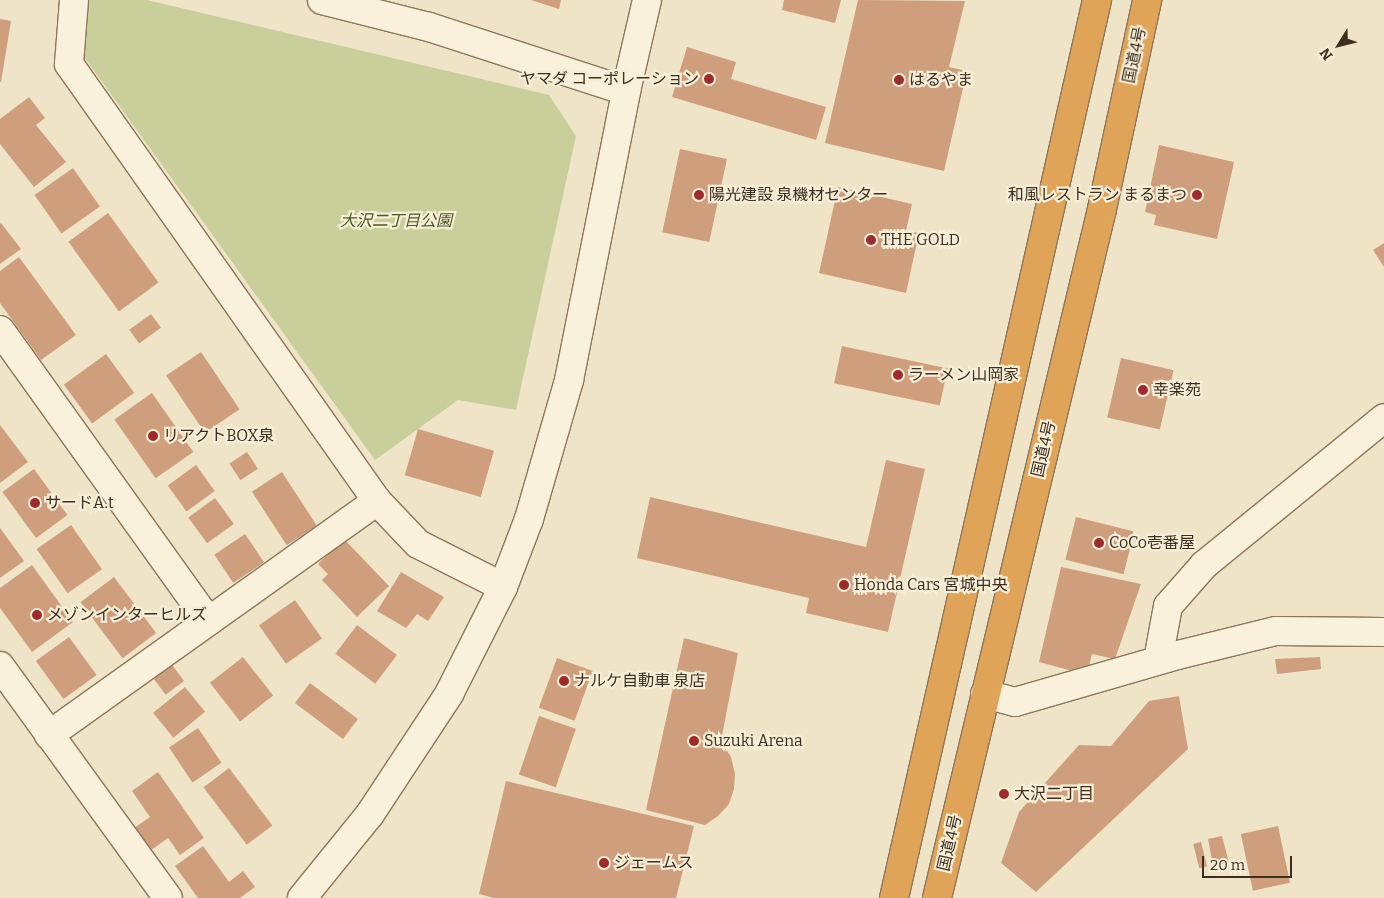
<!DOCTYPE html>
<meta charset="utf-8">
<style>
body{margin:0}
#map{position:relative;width:1384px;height:898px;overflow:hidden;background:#f0e4c8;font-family:Bitter,"Noto Sans JP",serif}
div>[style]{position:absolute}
.green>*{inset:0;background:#c9cf9b}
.building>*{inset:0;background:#cf9f7d;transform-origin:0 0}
.roads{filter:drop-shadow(1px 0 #8d765c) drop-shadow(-1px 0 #8d765c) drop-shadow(0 1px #8d765c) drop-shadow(0 -1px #8d765c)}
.street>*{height:28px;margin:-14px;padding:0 14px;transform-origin:14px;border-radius:14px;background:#faf1dc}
.secondary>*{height:28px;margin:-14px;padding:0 14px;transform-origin:14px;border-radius:14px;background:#faf1dc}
.highway>*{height:28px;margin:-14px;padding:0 14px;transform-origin:14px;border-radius:14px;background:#e0a458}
.dots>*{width:14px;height:14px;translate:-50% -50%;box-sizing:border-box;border:2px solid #f7eed8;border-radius:50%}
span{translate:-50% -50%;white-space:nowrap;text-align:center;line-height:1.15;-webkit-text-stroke:4.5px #f7eed8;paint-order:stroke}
.street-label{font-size:16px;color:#3d2e20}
.poi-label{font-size:16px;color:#3d2e20}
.right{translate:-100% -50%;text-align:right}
.left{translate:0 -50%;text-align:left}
.park-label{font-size:16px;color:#4d5a26;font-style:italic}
.north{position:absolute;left:1314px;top:20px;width:50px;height:50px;-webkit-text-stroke:4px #f7eed8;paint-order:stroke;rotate:234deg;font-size:14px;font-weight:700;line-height:20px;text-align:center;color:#3d2e20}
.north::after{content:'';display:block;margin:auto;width:18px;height:22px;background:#3d2e20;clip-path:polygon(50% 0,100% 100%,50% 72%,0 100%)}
.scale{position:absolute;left:1202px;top:856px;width:90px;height:22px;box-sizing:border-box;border:2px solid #3d2e20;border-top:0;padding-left:6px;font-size:15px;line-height:18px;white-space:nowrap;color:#3d2e20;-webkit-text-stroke:4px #f7eed8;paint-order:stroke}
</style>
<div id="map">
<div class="green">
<i style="clip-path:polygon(89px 0,147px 0,549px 95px,576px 136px,516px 410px,458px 400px,375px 460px,79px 50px)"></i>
</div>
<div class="building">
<i style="clip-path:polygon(531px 0,561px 0,559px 9px)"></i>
<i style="clip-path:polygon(784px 0,841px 0,835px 23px,782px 10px)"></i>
<i style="clip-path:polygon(858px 0,965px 1px,949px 67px,967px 71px,944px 171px,825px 143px)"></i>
<i style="clip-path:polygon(0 19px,11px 21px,1px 82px,0 82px)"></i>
<i style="clip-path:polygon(687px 47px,736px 62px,731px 79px,826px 107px,816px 140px,672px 97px)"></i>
<i style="clip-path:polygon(29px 97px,45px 118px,36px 125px,66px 162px,34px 187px,0 144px,0 119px)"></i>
<i style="clip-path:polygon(1159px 145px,1234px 162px,1217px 239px,1154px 225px,1156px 215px,1145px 212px)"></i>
<i style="left:680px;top:149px;width:48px;height:85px;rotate:12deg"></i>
<i style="left:73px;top:168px;width:47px;height:47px;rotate:55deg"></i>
<i style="clip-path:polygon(838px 187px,912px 204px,906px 231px,919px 233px,906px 293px,819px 273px)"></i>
<i style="left:108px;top:213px;width:86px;height:49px;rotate:54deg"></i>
<i style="clip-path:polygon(1px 223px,21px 249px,0 264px,0 224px)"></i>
<i style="clip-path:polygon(1384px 243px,1384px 267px,1373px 250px)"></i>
<i style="clip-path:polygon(19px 257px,76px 335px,41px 360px,0 303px,0 271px)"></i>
<i style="left:151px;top:314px;width:17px;height:27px;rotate:54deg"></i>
<i style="left:842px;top:346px;width:108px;height:38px;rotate:12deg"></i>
<i style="left:201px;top:352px;width:69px;height:42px;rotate:56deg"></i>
<i style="left:106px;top:354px;width:48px;height:52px;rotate:54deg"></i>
<i style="left:1121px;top:358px;width:54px;height:61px;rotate:13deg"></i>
<i style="left:152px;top:393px;width:72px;height:46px;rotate:55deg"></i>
<i style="clip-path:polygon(0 425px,28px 462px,0 483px)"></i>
<i style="left:418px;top:429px;width:79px;height:48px;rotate:16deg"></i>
<i style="left:247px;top:452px;width:20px;height:21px;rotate:57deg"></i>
<i style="clip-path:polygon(886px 460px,925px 469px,888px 632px,806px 613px,809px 598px,637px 558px,650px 497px,866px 547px)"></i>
<i style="left:196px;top:465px;width:32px;height:35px;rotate:54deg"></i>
<i style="left:34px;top:469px;width:57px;height:39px;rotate:54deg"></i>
<i style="left:282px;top:472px;width:64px;height:36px;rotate:57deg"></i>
<i style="left:215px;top:498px;width:32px;height:33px;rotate:54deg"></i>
<i style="left:1076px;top:517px;width:60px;height:44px;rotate:14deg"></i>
<i style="left:71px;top:525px;width:54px;height:42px;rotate:55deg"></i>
<i style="clip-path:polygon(0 528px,24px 561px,0 578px)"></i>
<i style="left:245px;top:534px;width:34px;height:37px;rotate:56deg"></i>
<i style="clip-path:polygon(344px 539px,389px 586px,357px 617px,322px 580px,328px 574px,318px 564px)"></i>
<i style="clip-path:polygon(32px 565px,73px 622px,32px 652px,0 608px,0 588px)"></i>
<i style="clip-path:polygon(1061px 567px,1141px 584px,1115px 659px,1092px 654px,1087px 675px,1039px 662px)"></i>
<i style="clip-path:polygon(401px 572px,444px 597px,428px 621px,417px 614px,406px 628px,377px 611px)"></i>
<i style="left:114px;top:577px;width:70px;height:42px;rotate:53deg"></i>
<i style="left:295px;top:600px;width:47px;height:44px;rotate:55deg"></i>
<i style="left:357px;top:625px;width:50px;height:36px;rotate:37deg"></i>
<i style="left:69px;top:637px;width:47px;height:41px;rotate:54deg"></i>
<i style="clip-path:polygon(684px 638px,738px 653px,721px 741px,731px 757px,735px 774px,734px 789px,729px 804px,718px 816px,705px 825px,646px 810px)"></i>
<i style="left:243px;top:657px;width:49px;height:42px;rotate:52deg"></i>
<i style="clip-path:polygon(1320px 657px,1321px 669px,1277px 674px,1275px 659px)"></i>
<i style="left:557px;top:658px;width:38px;height:53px;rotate:20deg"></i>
<i style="left:172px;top:665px;width:20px;height:23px;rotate:53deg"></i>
<i style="left:310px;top:683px;width:60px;height:25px;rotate:37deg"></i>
<i style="left:185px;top:687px;width:32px;height:41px;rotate:51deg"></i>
<i style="clip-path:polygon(1179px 696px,1188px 749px,1036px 892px,1001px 863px,1019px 812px,1079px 745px,1111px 746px,1149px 701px)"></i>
<i style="left:539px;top:716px;width:39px;height:62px;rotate:19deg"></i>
<i style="left:198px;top:728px;width:42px;height:35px;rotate:56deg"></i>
<i style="left:229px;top:768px;width:72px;height:32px;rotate:53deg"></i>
<i style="clip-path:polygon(158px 772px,204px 838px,180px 855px,168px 838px,150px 851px,134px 828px,150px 817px,132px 791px)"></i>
<i style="clip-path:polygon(506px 781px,694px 826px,676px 898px,494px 898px,479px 894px)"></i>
<i style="left:1278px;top:826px;width:58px;height:38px;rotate:78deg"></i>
<i style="clip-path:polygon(1222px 836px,1229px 863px,1213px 865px,1208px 839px)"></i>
<i style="left:1201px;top:842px;width:25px;height:8px;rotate:76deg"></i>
<i style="clip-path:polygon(203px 846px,229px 882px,243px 871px,255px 887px,240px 898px,198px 898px,175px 866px)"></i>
</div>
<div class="roads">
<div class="street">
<i style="left:74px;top:0;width:64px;rotate:94.5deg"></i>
<i style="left:69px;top:64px;width:535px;rotate:54.82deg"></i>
<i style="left:377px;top:501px;width:59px;rotate:46.4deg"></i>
<i style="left:418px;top:544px;width:95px;rotate:26.8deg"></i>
<i style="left:0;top:330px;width:358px;rotate:54.4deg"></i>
<i style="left:1158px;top:660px;width:55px;rotate:-79.5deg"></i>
<i style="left:1168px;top:606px;width:55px;rotate:-48.7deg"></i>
<i style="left:1204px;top:565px;width:232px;rotate:-39.2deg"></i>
<i style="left:0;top:666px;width:286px;rotate:54.1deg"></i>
<i style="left:985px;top:694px;width:31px;rotate:15deg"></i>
<i style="left:1015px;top:702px;width:170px;rotate:-16.1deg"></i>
<i style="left:1178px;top:655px;width:101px;rotate:-13.8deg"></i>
<i style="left:1276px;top:631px;width:108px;rotate:0.5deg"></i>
<i style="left:49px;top:735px;width:403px;rotate:-35.5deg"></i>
</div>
<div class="secondary">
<i style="left:322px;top:0;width:110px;rotate:14.2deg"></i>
<i style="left:429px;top:27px;width:207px;rotate:18deg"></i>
<i style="left:302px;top:898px;width:108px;rotate:-51deg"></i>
<i style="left:370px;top:814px;width:144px;rotate:-56.6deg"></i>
<i style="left:449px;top:694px;width:120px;rotate:-63.2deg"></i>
<i style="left:503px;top:587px;width:73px;rotate:-69.1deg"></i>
<i style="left:529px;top:519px;width:145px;rotate:-73.9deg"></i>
<i style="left:569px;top:380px;width:295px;rotate:-78.8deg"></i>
<i style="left:626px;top:91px;width:93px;rotate:-77deg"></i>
</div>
<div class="highway">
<i style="left:894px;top:898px;width:921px;rotate:-77.26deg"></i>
<i style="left:937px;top:898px;width:708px;rotate:-76.53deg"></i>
<i style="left:1102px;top:209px;width:214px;rotate:-77.8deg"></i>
</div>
</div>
<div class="dots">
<i style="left:709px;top:79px;background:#9e2a2b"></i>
<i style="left:899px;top:80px;background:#9e2a2b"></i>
<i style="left:699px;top:195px;background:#9e2a2b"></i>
<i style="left:1197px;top:195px;background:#9e2a2b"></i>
<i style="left:871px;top:240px;background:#9e2a2b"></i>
<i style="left:898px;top:375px;background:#9e2a2b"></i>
<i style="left:1143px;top:390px;background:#9e2a2b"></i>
<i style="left:153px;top:436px;background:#9e2a2b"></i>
<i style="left:35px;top:503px;background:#9e2a2b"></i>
<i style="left:1099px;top:543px;background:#9e2a2b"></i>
<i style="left:844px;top:585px;background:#9e2a2b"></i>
<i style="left:37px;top:615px;background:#9e2a2b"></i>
<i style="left:564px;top:681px;background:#9e2a2b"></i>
<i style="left:694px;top:741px;background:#9e2a2b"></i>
<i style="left:1004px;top:794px;background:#9e2a2b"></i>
<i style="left:604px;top:863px;background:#9e2a2b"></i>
</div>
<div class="street-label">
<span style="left:1135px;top:55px;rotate:-78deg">国道4号</span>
<span style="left:1044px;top:449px;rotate:-77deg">国道4号</span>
<span style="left:950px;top:843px;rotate:-77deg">国道4号</span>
</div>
<div class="poi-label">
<span class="right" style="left:699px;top:79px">ヤマダ コーポレーション</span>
<span class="left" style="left:909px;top:80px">はるやま</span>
<span class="left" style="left:709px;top:195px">陽光建設 泉機材センター</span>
<span class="right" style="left:1187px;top:195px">和風レストラン まるまつ</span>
<span class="left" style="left:881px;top:240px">THE GOLD</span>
<span class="left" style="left:908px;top:375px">ラーメン山岡家</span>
<span class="left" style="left:1153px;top:390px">幸楽苑</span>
<span class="left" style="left:163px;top:436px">リアクトBOX泉</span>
<span class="left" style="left:45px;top:503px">サードA.t</span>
<span class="left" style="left:1109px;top:543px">CoCo壱番屋</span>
<span class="left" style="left:854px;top:585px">Honda Cars 宮城中央</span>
<span class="left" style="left:47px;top:615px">メゾンインターヒルズ</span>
<span class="left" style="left:574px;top:681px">ナルケ自動車 泉店</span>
<span class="left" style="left:704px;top:741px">Suzuki Arena</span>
<span class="left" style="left:1014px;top:794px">大沢二丁目</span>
<span class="left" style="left:614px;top:863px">ジェームス</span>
</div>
<div class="park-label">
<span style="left:396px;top:221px">大沢二丁目公園</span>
</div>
<div class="north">N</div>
<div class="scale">20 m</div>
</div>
